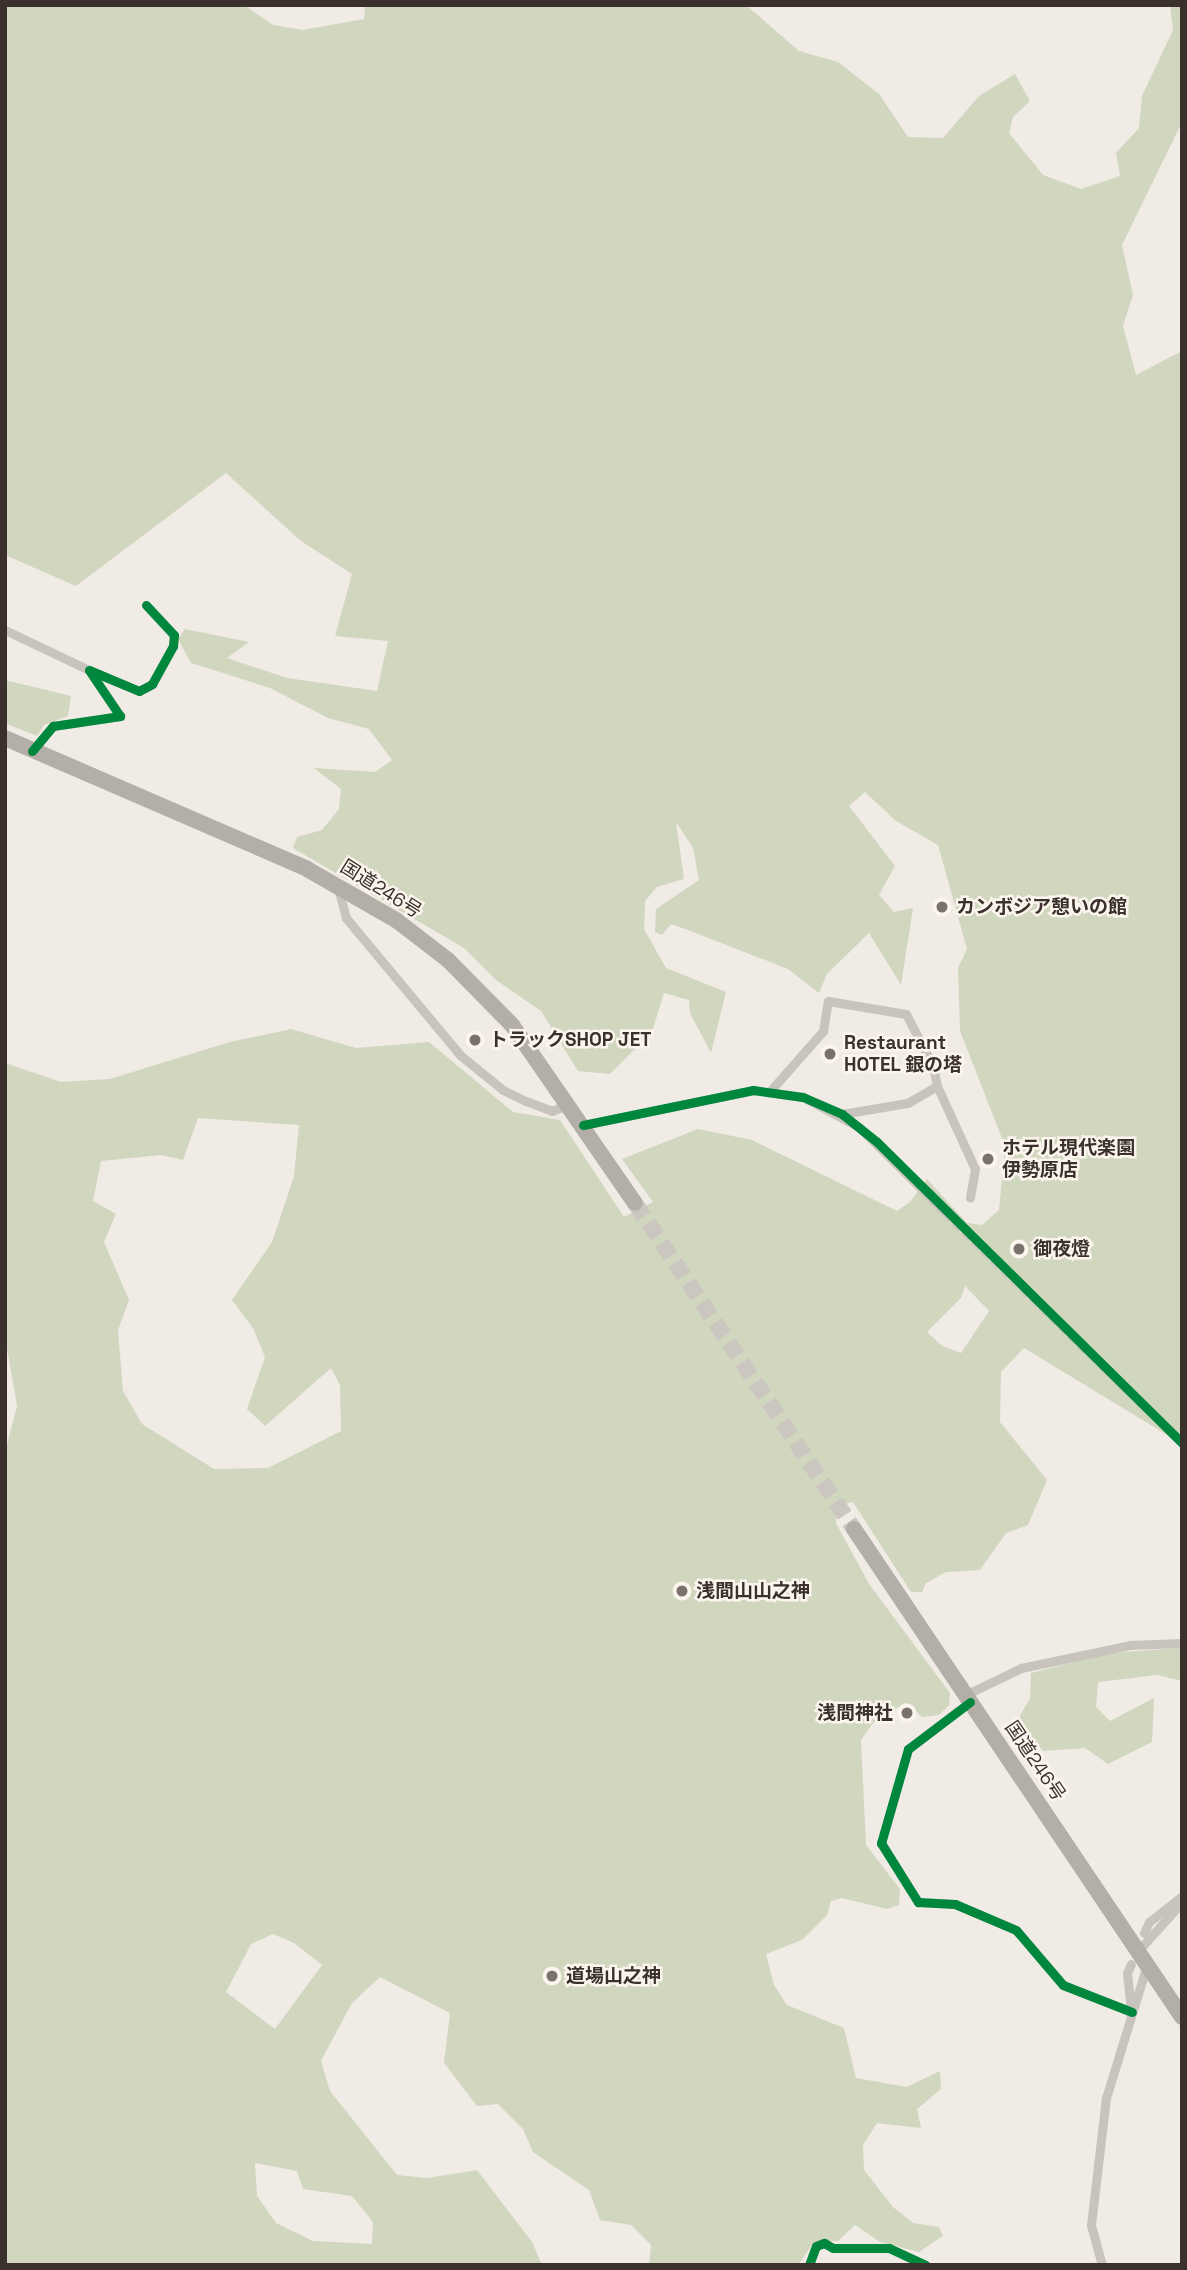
<!DOCTYPE html>
<meta charset="utf-8">
<style>
body{margin:0}
#map{position:relative;width:1187px;height:2270px;overflow:hidden;background:#f0ebe5;font-family:"Space Grotesk","Noto Sans JP",sans-serif}
div>[style]{position:absolute}
.green>*{inset:0;background:#d1d6bf}
.minor-tunnel>*{height:9px;margin-top:-4.5px;transform-origin:0;background:repeating-linear-gradient(90deg,#ccc6c0 0 9px,transparent 0 13.5px)}
.trunk-tunnel>*{height:16px;margin-top:-8px;transform-origin:0;background:repeating-linear-gradient(90deg,#ccc6c0 0 16px,transparent 0 24px)}
.minor>*{height:9px;margin:-4.5px;padding:0 4.5px;transform-origin:4.5px;border-radius:4.5px;background:#c9c3be}
.trunk>*{height:16px;margin:-8px;padding:0 8px;transform-origin:8px;border-radius:8px;background:#b4aea8}
.cycleway>*{height:9px;margin:-4.5px;padding:0 4.5px;transform-origin:4.5px;border-radius:4.5px;background:#00873e}
.dots>*{width:19px;height:19px;translate:-50% -50%;box-sizing:border-box;border:4px solid #fbf5ee;border-radius:50%}
span{translate:-50% -50%;white-space:nowrap;text-align:center;line-height:1.15;-webkit-text-stroke:5px #fbf5ee;paint-order:stroke}
.street-label{font-size:19px;color:#3b302b}
.poi-label{font-size:19px;color:#3b302b;font-weight:700}
.left{translate:0 -50%;text-align:left}
.right{translate:-100% -50%;text-align:right}
.frame{position:absolute;inset:0;border:7px solid #3b302b;pointer-events:none}
</style>
<div id="map">
<div class="green">
<i style="clip-path:polygon(evenodd,5px 5px,244px 5px,273px 25px,303px 30px,364px 19px,365px 5px,746px 5px,799px 51px,838px 62px,879px 94px,908px 137px,943px 138px,979px 96px,1015px 74px,1030px 101px,1013px 117px,1009px 133px,1043px 175px,1081px 189px,1120px 176px,1116px 153px,1139px 128px,1142px 96px,1173px 30px,1170px 5px,1182px 5px,1182px 122px,1122px 245px,1133px 295px,1123px 326px,1136px 375px,1182px 351px,1182px 1444px,1024px 1348px,1001px 1372px,1000px 1422px,1047px 1480px,1028px 1525px,1006px 1533px,980px 1570px,946px 1572px,926px 1583px,922px 1592px,911px 1592px,853px 1502px,837px 1506px,836px 1523px,869px 1584px,950px 1693px,949px 1705px,939px 1715px,922px 1717px,905px 1703px,873px 1723px,861px 1740px,866px 1845px,900px 1889px,899px 1905px,887px 1909px,842px 1898px,831px 1901px,827px 1915px,802px 1940px,766px 1954px,774px 1985px,787px 2005px,844px 2028px,856px 2078px,907px 2087px,940px 2071px,941px 2089px,917px 2109px,921px 2128px,877px 2123px,863px 2145px,864px 2170px,893px 2207px,913px 2223px,939px 2227px,943px 2236px,919px 2252px,880px 2242px,855px 2225px,838px 2241px,814px 2242px,798px 2265px,649px 2265px,651px 2245px,631px 2225px,600px 2220px,589px 2190px,533px 2152px,523px 2129px,498px 2104px,477px 2106px,444px 2063px,450px 2013px,380px 1977px,352px 2003px,321px 2061px,330px 2091px,397px 2175px,427px 2178px,477px 2170px,532px 2242px,542px 2265px,5px 2265px,5px 1452px,17px 1406px,5px 1337px,5px 1063px,61px 1082px,110px 1079px,230px 1042px,291px 1029px,356px 1048px,429px 1042px,513px 1112px,560px 1120px,624px 1217px,653px 1202px,622px 1159px,698px 1129px,752px 1140px,897px 1211px,910px 1202px,927px 1179px,967px 1223px,982px 1225px,999px 1210px,1005px 1146px,960px 1031px,958px 968px,967px 949px,938px 845px,896px 821px,865px 792px,849px 806px,895px 866px,879px 895px,894px 912px,913px 908px,901px 985px,869px 933px,827px 974px,819px 993px,788px 969px,688px 930px,671px 924px,662px 935px,655px 932px,656px 909px,699px 880px,693px 848px,676px 822px,684px 879px,657px 887px,645px 901px,644px 929px,666px 968px,726px 992px,711px 1053px,690px 1013px,689px 1000px,664px 993px,652px 1032px,610px 1074px,578px 1071px,541px 1011px,496px 980px,464px 948px,293px 848px,297px 837px,322px 830px,339px 809px,341px 789px,314px 768px,375px 772px,392px 760px,369px 729px,328px 718px,270px 688px,191px 663px,178px 639px,185px 629px,249px 642px,227px 658px,287px 678px,377px 691px,388px 641px,335px 636px,352px 574px,301px 541px,226px 473px,76px 586px,5px 555px,5px 5px,198px 1118px,299px 1125px,294px 1176px,272px 1242px,232px 1300px,253px 1328px,265px 1357px,247px 1409px,265px 1426px,331px 1368px,340px 1385px,341px 1431px,268px 1468px,214px 1469px,142px 1424px,123px 1391px,118px 1330px,129px 1300px,104px 1242px,116px 1214px,93px 1201px,101px 1161px,161px 1155px,183px 1160px,198px 1118px,5px 5px,965px 1286px,989px 1311px,961px 1353px,942px 1346px,927px 1332px,961px 1298px,965px 1286px,5px 5px,273px 1934px,294px 1943px,322px 1965px,275px 2029px,226px 1992px,251px 1944px,273px 1934px,5px 5px,255px 2163px,297px 2171px,303px 2189px,352px 2196px,373px 2222px,372px 2244px,313px 2241px,276px 2223px,257px 2196px,255px 2163px)"></i>
<i style="clip-path:polygon(5px 680px,71px 696px,68px 716px,44px 725px,37px 736px,5px 723px)"></i>
<i style="clip-path:polygon(1182px 1648px,1182px 1681px,1158px 1675px,1098px 1682px,1096px 1707px,1110px 1721px,1154px 1698px,1152px 1742px,1108px 1764px,1085px 1748px,1043px 1751px,1017px 1721px,1030px 1698px,1031px 1673px,1109px 1653px)"></i>
</div>
<div class="minor-tunnel">
<i style="left:945px;top:1212px;width:228px;rotate:44.3deg"></i>
</div>
<div class="trunk-tunnel">
<i style="left:635px;top:1203px;width:393px;rotate:56.1deg"></i>
</div>
<div class="minor">
<i style="left:5px;top:630px;width:93px;rotate:25.5deg"></i>
<i style="left:32px;top:751px;width:33px;rotate:-50deg"></i>
<i style="left:53px;top:726px;width:68px;rotate:-8.5deg"></i>
<i style="left:120px;top:716px;width:55px;rotate:-124deg"></i>
<i style="left:89px;top:670px;width:54px;rotate:22.8deg"></i>
<i style="left:139px;top:691px;width:15px;rotate:-28deg"></i>
<i style="left:152px;top:684px;width:43px;rotate:-61.1deg"></i>
<i style="left:173px;top:646px;width:11px;rotate:-85deg"></i>
<i style="left:174px;top:635px;width:41px;rotate:-133deg"></i>
<i style="left:338px;top:888px;width:31px;rotate:75deg"></i>
<i style="left:346px;top:918px;width:178px;rotate:50.2deg"></i>
<i style="left:460px;top:1055px;width:55px;rotate:39.1deg"></i>
<i style="left:503px;top:1090px;width:25px;rotate:26deg"></i>
<i style="left:526px;top:1101px;width:28px;rotate:21deg"></i>
<i style="left:552px;top:1111px;width:18px;rotate:-22deg"></i>
<i style="left:937px;top:1086px;width:91px;rotate:65.4deg"></i>
<i style="left:975px;top:1169px;width:29px;rotate:100deg"></i>
<i style="left:771px;top:1090px;width:79px;rotate:-48.6deg"></i>
<i style="left:823px;top:1031px;width:30px;rotate:-81deg"></i>
<i style="left:828px;top:1001px;width:79px;rotate:9.5deg"></i>
<i style="left:906px;top:1014px;width:59px;rotate:62.6deg"></i>
<i style="left:933px;top:1066px;width:20px;rotate:79deg"></i>
<i style="left:937px;top:1086px;width:34px;rotate:150deg"></i>
<i style="left:907px;top:1103px;width:66px;rotate:170.4deg"></i>
<i style="left:583px;top:1125px;width:174px;rotate:-11.6deg"></i>
<i style="left:753px;top:1090px;width:50px;rotate:8deg"></i>
<i style="left:803px;top:1097px;width:64px;rotate:28.2deg"></i>
<i style="left:859px;top:1127px;width:121px;rotate:44.7deg"></i>
<i style="left:1108px;top:1371px;width:103px;rotate:44.2deg"></i>
<i style="left:965px;top:1695px;width:62px;rotate:-25.7deg"></i>
<i style="left:1021px;top:1668px;width:111px;rotate:-11.9deg"></i>
<i style="left:1130px;top:1645px;width:52px;rotate:-2.2deg"></i>
<i style="left:970px;top:1702px;width:78px;rotate:142.8deg"></i>
<i style="left:908px;top:1749px;width:98px;rotate:106deg"></i>
<i style="left:881px;top:1843px;width:70px;rotate:57.9deg"></i>
<i style="left:918px;top:1902px;width:37px;rotate:3deg"></i>
<i style="left:955px;top:1904px;width:66px;rotate:23.1deg"></i>
<i style="left:1016px;top:1930px;width:72px;rotate:49.5deg"></i>
<i style="left:1063px;top:1985px;width:74px;rotate:21.4deg"></i>
<i style="left:1144px;top:1933px;width:12px;rotate:-66deg"></i>
<i style="left:1149px;top:1922px;width:42px;rotate:-38.2deg"></i>
<i style="left:1138px;top:1951px;width:66px;rotate:-48.1deg"></i>
<i style="left:1131px;top:1964px;width:10px;rotate:114deg"></i>
<i style="left:1127px;top:1973px;width:37px;rotate:84deg"></i>
<i style="left:809px;top:2265px;width:20px;rotate:-70deg"></i>
<i style="left:816px;top:2246px;width:9px;rotate:-21deg"></i>
<i style="left:824px;top:2243px;width:10px;rotate:29deg"></i>
<i style="left:833px;top:2248px;width:56px"></i>
<i style="left:889px;top:2248px;width:40px;rotate:25deg"></i>
<i style="left:1102px;top:2265px;width:41px;rotate:-105.4deg"></i>
<i style="left:1091px;top:2225px;width:128px;rotate:-83.3deg"></i>
<i style="left:1106px;top:2098px;width:139px;rotate:-72.9deg"></i>
</div>
<div class="trunk">
<i style="left:5px;top:738px;width:329px;rotate:23.4deg"></i>
<i style="left:307px;top:869px;width:103px;rotate:29.8deg"></i>
<i style="left:396px;top:920px;width:66px;rotate:37.6deg"></i>
<i style="left:448px;top:960px;width:91px;rotate:45.4deg"></i>
<i style="left:512px;top:1025px;width:216px;rotate:55.4deg"></i>
<i style="left:854px;top:1529px;width:588px;rotate:56.09deg"></i>
</div>
<div class="cycleway">
<i style="left:32px;top:751px;width:33px;rotate:-50deg"></i>
<i style="left:53px;top:726px;width:68px;rotate:-8.5deg"></i>
<i style="left:120px;top:716px;width:55px;rotate:-124deg"></i>
<i style="left:89px;top:670px;width:54px;rotate:22.8deg"></i>
<i style="left:139px;top:691px;width:15px;rotate:-28deg"></i>
<i style="left:152px;top:684px;width:43px;rotate:-61.1deg"></i>
<i style="left:173px;top:646px;width:11px;rotate:-85deg"></i>
<i style="left:174px;top:635px;width:41px;rotate:-133deg"></i>
<i style="left:583px;top:1125px;width:174px;rotate:-11.6deg"></i>
<i style="left:753px;top:1090px;width:50px;rotate:8deg"></i>
<i style="left:803px;top:1097px;width:43px;rotate:23.6deg"></i>
<i style="left:842px;top:1114px;width:45px;rotate:38.7deg"></i>
<i style="left:877px;top:1142px;width:429px;rotate:44.6deg"></i>
<i style="left:970px;top:1702px;width:78px;rotate:142.8deg"></i>
<i style="left:908px;top:1749px;width:98px;rotate:106deg"></i>
<i style="left:881px;top:1843px;width:70px;rotate:57.9deg"></i>
<i style="left:918px;top:1902px;width:37px;rotate:3deg"></i>
<i style="left:955px;top:1904px;width:66px;rotate:23.1deg"></i>
<i style="left:1016px;top:1930px;width:72px;rotate:49.5deg"></i>
<i style="left:1063px;top:1985px;width:74px;rotate:21.4deg"></i>
<i style="left:809px;top:2265px;width:20px;rotate:-70deg"></i>
<i style="left:816px;top:2246px;width:9px;rotate:-21deg"></i>
<i style="left:824px;top:2243px;width:10px;rotate:29deg"></i>
<i style="left:833px;top:2248px;width:56px"></i>
<i style="left:889px;top:2248px;width:40px;rotate:25deg"></i>
</div>
<div class="dots">
<i style="left:942px;top:907px;background:#7a716c"></i>
<i style="left:475px;top:1040px;background:#7a716c"></i>
<i style="left:830px;top:1054px;background:#7a716c"></i>
<i style="left:988px;top:1159px;background:#7a716c"></i>
<i style="left:1019px;top:1249px;background:#7a716c"></i>
<i style="left:682px;top:1591px;background:#7a716c"></i>
<i style="left:907px;top:1713px;background:#7a716c"></i>
<i style="left:552px;top:1976px;background:#7a716c"></i>
</div>
<div class="street-label">
<span style="left:381px;top:889px;rotate:32deg">国道246号</span>
<span style="left:1035px;top:1761px;rotate:56deg">国道246号</span>
</div>
<div class="poi-label">
<span class="left" style="left:956px;top:907px">カンボジア憩いの館</span>
<span class="left" style="left:489px;top:1040px">トラックSHOP JET</span>
<span class="left" style="left:844px;top:1054px">Restaurant<br>HOTEL 銀の塔</span>
<span class="left" style="left:1002px;top:1159px">ホテル現代楽園<br>伊勢原店</span>
<span class="left" style="left:1033px;top:1249px">御夜燈</span>
<span class="left" style="left:696px;top:1591px">浅間山山之神</span>
<span class="right" style="left:893px;top:1713px">浅間神社</span>
<span class="left" style="left:566px;top:1976px">道場山之神</span>
</div>
<div class="frame"></div>
</div>
